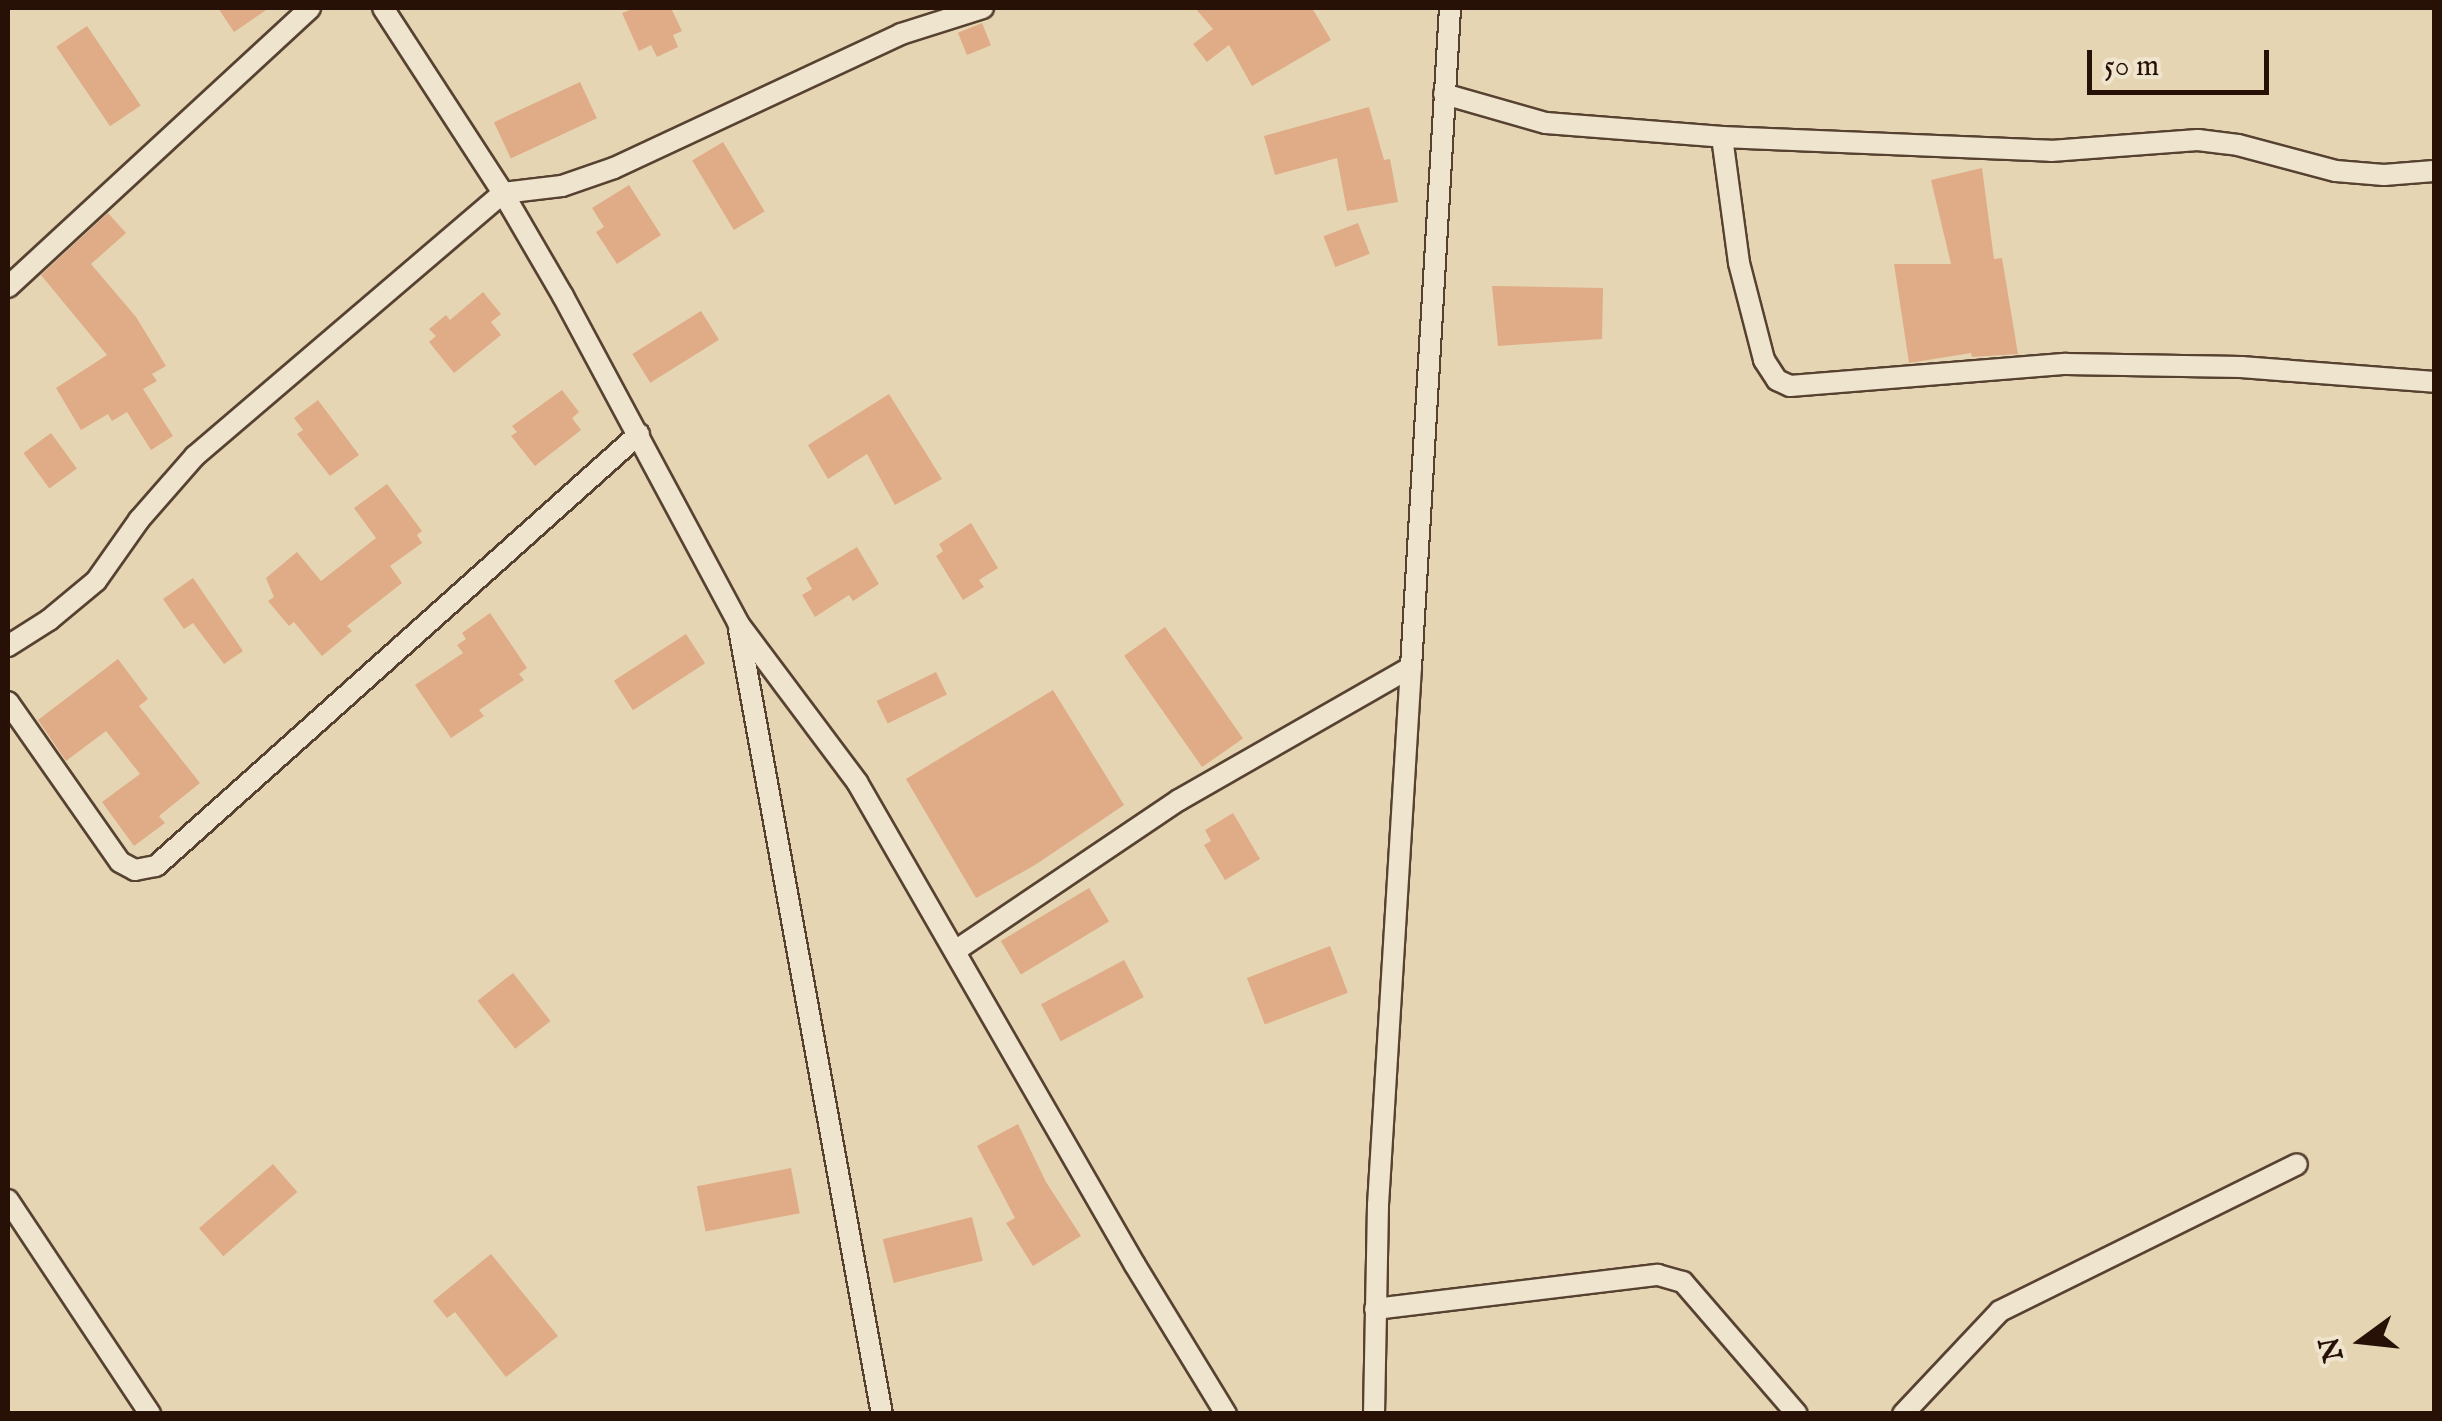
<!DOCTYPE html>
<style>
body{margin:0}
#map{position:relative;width:2442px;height:1421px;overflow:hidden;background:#e6d5b3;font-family:"IM FELL English",serif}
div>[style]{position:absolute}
.building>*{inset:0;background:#dfac87;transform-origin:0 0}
.roads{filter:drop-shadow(2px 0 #574232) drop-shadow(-2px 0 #574232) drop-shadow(0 2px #574232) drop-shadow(0 -2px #574232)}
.minor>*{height:20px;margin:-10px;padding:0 10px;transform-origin:10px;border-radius:10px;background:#efe4ce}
span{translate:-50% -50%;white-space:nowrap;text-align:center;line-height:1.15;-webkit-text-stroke:8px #efe4ce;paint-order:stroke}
.frame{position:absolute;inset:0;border:10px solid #271107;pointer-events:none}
.north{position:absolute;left:2312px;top:1291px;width:100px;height:100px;-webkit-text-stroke:8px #efe4ce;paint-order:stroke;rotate:255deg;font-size:28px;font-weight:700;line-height:40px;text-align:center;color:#271107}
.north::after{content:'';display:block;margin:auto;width:35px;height:45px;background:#271107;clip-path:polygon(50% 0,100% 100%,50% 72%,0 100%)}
.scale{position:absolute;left:2087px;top:50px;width:182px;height:45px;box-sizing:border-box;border:5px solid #271107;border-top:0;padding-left:12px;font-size:30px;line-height:35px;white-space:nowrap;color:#271107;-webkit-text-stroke:8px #efe4ce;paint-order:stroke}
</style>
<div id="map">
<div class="building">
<i style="clip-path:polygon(218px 8px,269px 8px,234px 32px)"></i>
<i style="clip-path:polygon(635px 8px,671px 8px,682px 31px,673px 35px,678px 47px,657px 57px,651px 45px,639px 51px,622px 13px)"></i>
<i style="clip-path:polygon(1195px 8px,1312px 8px,1331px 40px,1252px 86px,1229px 45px,1207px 62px,1193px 44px,1213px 29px)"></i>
<i style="left:982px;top:23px;width:24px;height:26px;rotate:68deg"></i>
<i style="left:87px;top:26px;width:96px;height:37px;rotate:56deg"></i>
<i style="left:580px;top:82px;width:40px;height:95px;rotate:65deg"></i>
<i style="clip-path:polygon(1369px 107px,1384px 160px,1390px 159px,1398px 202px,1347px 211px,1337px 158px,1275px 175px,1264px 136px)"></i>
<i style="left:723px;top:142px;width:81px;height:36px;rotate:59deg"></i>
<i style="clip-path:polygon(1982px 168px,1994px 259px,2002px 258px,2018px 354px,1972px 357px,1971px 353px,1909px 363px,1894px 264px,1951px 264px,1931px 180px)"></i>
<i style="clip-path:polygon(629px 185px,661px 235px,617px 264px,596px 232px,604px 227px,592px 208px)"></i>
<i style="clip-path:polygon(108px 213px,126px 233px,91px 264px,136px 317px,166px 366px,152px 374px,157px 381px,143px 389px,173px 436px,151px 450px,127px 412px,112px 421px,108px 414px,81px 430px,56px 388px,107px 355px,41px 275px)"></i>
<i style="left:1358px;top:223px;width:33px;height:37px;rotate:69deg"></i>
<i style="clip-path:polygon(1492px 286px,1603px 288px,1602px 339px,1498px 346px)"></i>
<i style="clip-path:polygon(483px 292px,501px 314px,491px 322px,501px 335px,454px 373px,429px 342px,436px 336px,429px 329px,446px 315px,450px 320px)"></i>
<i style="left:701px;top:311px;width:34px;height:81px;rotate:58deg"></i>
<i style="clip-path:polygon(562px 390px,579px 412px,572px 418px,581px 430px,535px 466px,511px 436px,517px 432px,512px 426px)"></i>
<i style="clip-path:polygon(889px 394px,942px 479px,895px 505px,867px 454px,828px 479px,808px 445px)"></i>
<i style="clip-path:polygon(318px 400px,359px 455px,330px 476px,297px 434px,303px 430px,294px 418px)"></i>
<i style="left:51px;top:433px;width:44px;height:34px;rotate:54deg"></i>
<i style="clip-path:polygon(387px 484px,422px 531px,417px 535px,422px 543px,390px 566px,402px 583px,347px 626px,352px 631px,322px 656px,294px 622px,289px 626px,268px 601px,274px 597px,266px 578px,297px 552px,321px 581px,376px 538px,354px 508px)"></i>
<i style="clip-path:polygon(971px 523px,998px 568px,979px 580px,984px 587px,963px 600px,936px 556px,943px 551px,939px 544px)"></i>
<i style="clip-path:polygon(857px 547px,879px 584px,853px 601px,849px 595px,815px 617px,802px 595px,812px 589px,806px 578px)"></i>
<i style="clip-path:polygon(193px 578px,243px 651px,224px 664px,193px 623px,184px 629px,163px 599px)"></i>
<i style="clip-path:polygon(490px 613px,527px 668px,519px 674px,524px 680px,479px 710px,484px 716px,451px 738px,415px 685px,463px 653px,457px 645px,466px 639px,462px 633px)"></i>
<i style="left:1165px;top:627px;width:136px;height:50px;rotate:55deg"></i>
<i style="left:686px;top:634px;width:35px;height:86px;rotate:57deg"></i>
<i style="clip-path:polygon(118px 659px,148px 699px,139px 706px,200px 783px,159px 816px,165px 823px,134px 846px,102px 802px,140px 774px,106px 731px,66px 761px,38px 720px)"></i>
<i style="left:936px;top:672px;width:25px;height:66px;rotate:64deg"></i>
<i style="clip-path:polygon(1053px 690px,1124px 805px,1035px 865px,976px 898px,906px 779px)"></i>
<i style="clip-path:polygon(1233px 813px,1260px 859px,1225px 880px,1204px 845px,1211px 841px,1205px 830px)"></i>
<i style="left:1089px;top:888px;width:39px;height:103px;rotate:59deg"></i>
<i style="left:1330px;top:946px;width:50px;height:89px;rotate:69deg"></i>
<i style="left:1124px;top:960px;width:42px;height:94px;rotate:62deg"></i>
<i style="left:513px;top:973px;width:61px;height:45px;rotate:52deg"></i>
<i style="clip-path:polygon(1018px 1124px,1046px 1182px,1081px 1236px,1033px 1266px,1006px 1223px,1015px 1218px,977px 1146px)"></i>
<i style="left:273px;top:1164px;width:37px;height:98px;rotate:49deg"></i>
<i style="left:791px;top:1168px;width:46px;height:96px;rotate:79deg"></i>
<i style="left:972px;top:1217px;width:45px;height:92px;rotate:76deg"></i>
<i style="clip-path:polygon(491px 1254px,558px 1336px,506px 1377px,455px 1312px,447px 1318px,433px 1301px)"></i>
</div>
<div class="roads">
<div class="minor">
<i style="left:383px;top:8px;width:221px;rotate:57deg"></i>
<i style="left:503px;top:193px;width:119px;rotate:59.8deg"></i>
<i style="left:563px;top:296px;width:371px;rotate:61.8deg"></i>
<i style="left:738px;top:623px;width:199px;rotate:53.2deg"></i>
<i style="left:857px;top:782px;width:557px;rotate:60.08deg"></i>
<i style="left:1135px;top:1265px;width:175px;rotate:58.6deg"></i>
<i style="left:1444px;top:94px;width:106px;rotate:15.9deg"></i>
<i style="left:1546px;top:123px;width:177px;rotate:4.5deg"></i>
<i style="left:1722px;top:137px;width:329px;rotate:2.4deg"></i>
<i style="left:2051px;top:151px;width:147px;rotate:-4.3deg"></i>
<i style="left:2198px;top:140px;width:40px;rotate:7.1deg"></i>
<i style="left:2238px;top:145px;width:101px;rotate:14.9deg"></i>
<i style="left:2336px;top:171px;width:48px;rotate:4.8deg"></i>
<i style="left:2384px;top:175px;width:50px;rotate:-4.6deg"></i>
<i style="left:1722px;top:137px;width:127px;rotate:82.3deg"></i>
<i style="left:1739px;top:263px;width:100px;rotate:75.5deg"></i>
<i style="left:1764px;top:360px;width:24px;rotate:57deg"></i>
<i style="left:1777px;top:380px;width:14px;rotate:25deg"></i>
<i style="left:1790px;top:386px;width:277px;rotate:-4.6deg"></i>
<i style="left:2066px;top:364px;width:175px;rotate:1deg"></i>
<i style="left:2241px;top:367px;width:194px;rotate:4.4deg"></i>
<i style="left:8px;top:287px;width:411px;rotate:-42.7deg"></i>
<i style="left:739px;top:629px;width:798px;rotate:79.68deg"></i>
<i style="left:8px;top:646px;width:49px;rotate:-32.4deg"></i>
<i style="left:49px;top:620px;width:61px;rotate:-39.7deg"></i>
<i style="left:96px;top:581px;width:75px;rotate:-54.8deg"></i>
<i style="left:139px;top:520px;width:85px;rotate:-48.8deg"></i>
<i style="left:195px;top:456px;width:405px;rotate:-40.5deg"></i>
<i style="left:503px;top:193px;width:59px;rotate:-6.8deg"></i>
<i style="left:562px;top:186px;width:55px;rotate:-19.1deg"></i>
<i style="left:614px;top:168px;width:317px;rotate:-25deg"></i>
<i style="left:901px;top:34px;width:86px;rotate:-17.6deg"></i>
<i style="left:8px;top:702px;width:195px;rotate:55deg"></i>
<i style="left:120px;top:862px;width:17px;rotate:28deg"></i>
<i style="left:135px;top:870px;width:21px;rotate:-11deg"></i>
<i style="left:156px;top:866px;width:648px;rotate:-41.81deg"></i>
<i style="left:955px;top:951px;width:270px;rotate:-34deg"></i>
<i style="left:1179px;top:800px;width:267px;rotate:-29.8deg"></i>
<i style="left:1411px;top:667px;width:660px;rotate:-86.61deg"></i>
<i style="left:8px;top:1200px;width:257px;rotate:56.4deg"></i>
<i style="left:1375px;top:1309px;width:285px;rotate:-6.9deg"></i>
<i style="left:1658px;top:1275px;width:26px;rotate:16deg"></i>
<i style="left:1683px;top:1282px;width:174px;rotate:49.2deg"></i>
<i style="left:1374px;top:1414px;width:209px;rotate:-88.9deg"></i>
<i style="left:1378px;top:1205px;width:539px;rotate:-86.49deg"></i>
<i style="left:1903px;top:1414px;width:141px;rotate:-46.7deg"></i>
<i style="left:2000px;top:1311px;width:331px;rotate:-26.3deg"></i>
</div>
</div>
<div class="frame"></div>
<div class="north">N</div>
<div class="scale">50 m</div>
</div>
